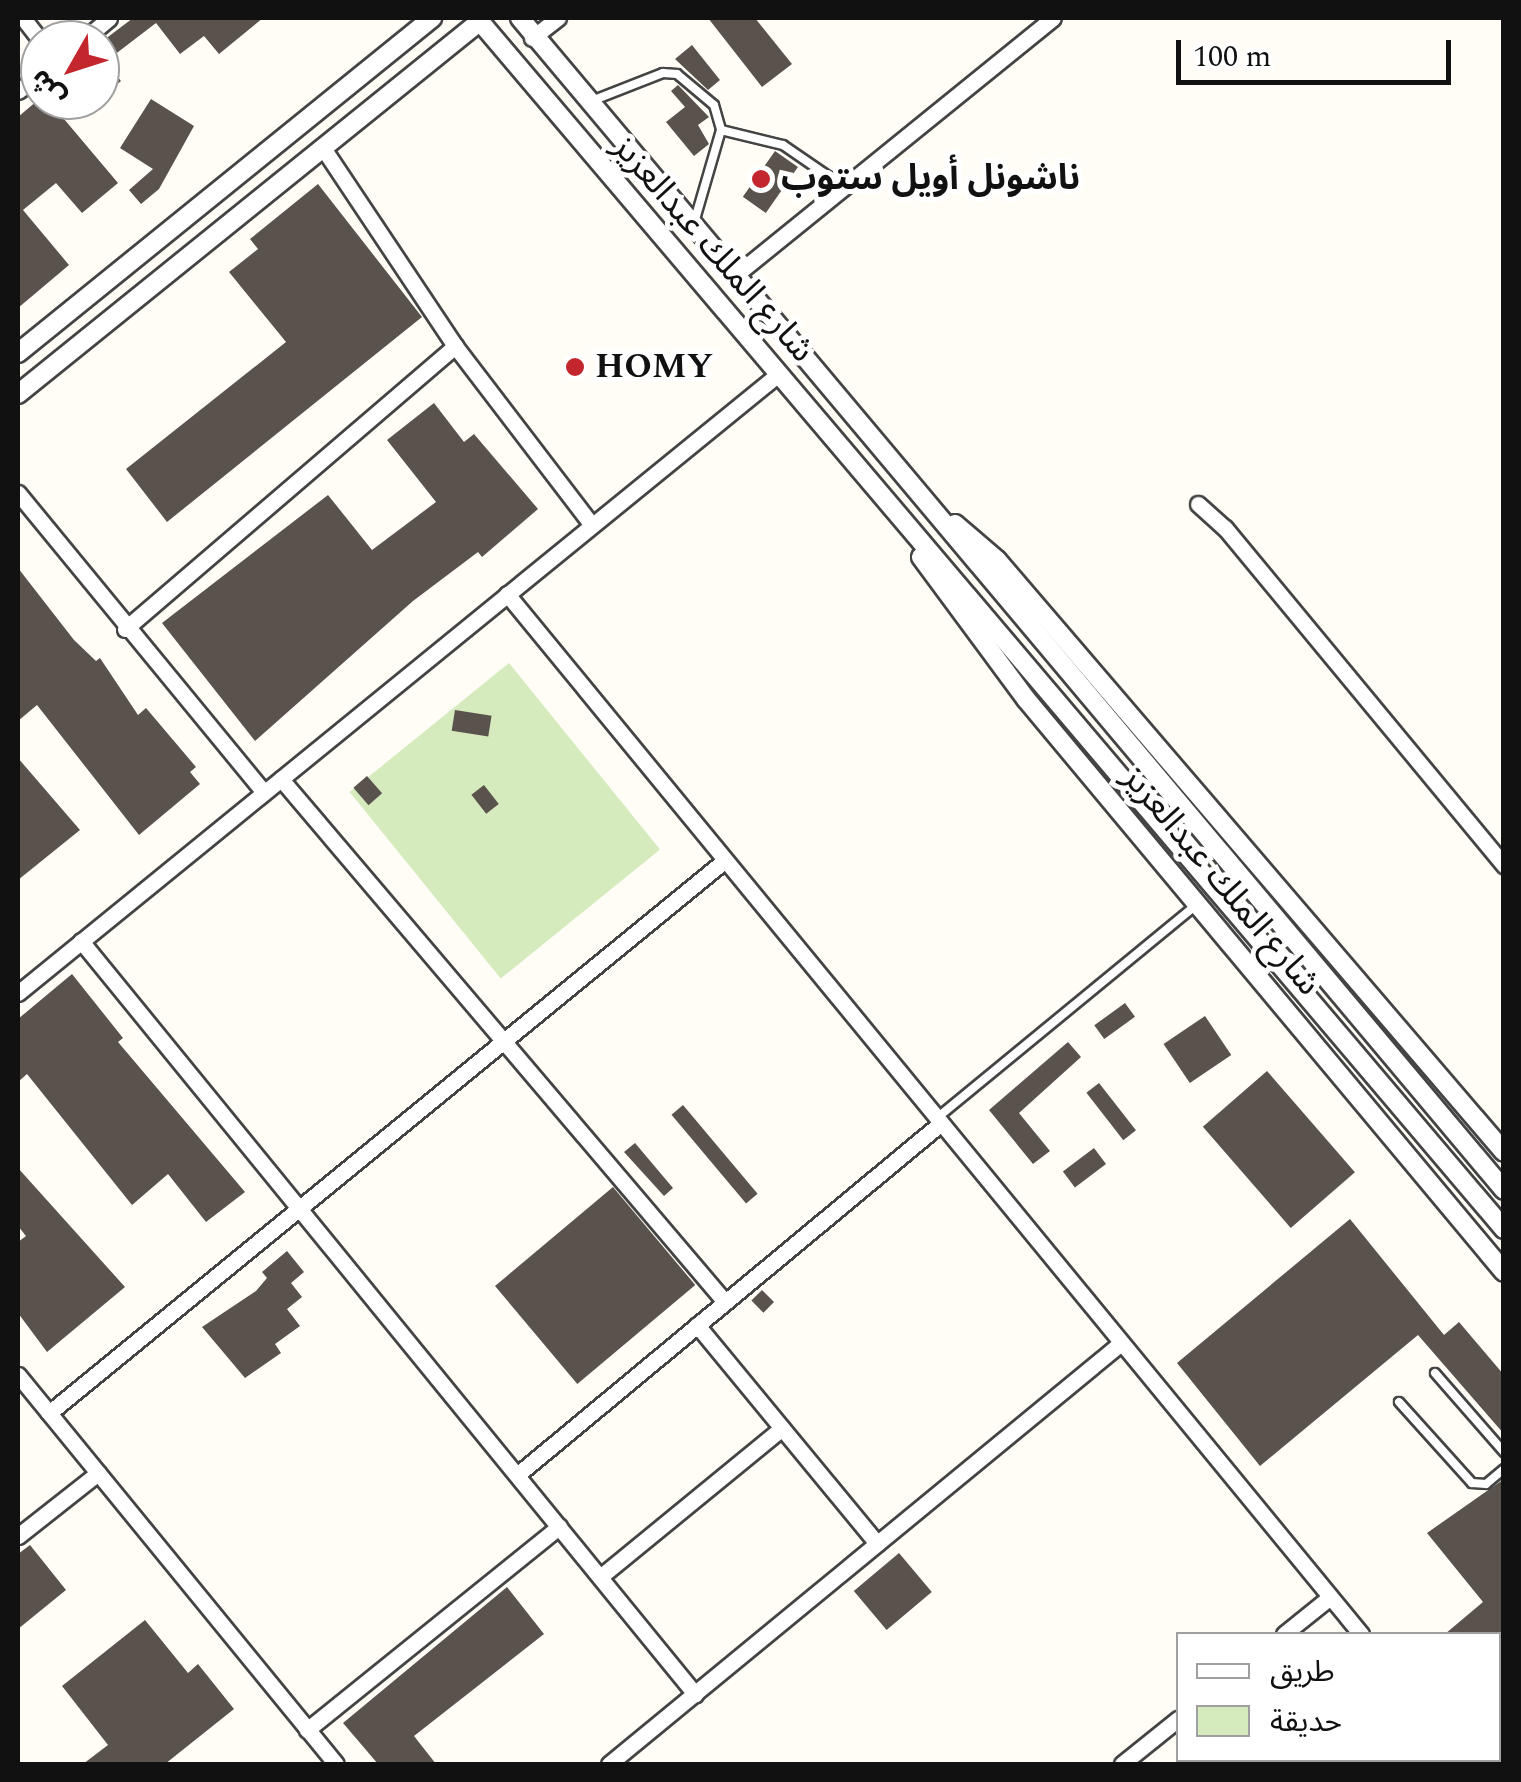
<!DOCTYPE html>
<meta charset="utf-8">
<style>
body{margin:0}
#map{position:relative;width:1521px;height:1782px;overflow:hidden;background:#fffdf5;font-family:Spectral,"Noto Sans Arabic",serif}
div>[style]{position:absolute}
.green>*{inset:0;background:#d5ebbd;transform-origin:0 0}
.building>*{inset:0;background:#5a524d;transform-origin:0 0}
.roads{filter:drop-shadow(2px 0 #444) drop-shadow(-2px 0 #444) drop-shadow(0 2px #444) drop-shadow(0 -2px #444)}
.service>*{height:8px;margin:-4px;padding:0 4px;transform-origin:4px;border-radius:4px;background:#fff}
.minor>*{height:15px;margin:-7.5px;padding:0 7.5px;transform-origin:7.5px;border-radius:7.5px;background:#fff}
.tertiary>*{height:18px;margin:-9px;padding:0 9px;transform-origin:9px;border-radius:9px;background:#fff}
.dots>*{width:28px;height:28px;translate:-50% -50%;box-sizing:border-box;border:5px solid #fff;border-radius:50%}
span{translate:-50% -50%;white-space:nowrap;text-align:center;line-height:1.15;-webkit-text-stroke:10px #fff;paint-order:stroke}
.poi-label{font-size:35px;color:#111;font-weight:700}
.left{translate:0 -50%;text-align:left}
.street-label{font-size:35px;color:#111}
.frame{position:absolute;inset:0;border:20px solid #111;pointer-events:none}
.legend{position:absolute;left:1176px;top:1632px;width:325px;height:130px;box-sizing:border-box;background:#fff;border:2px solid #a0a0a0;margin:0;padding:12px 18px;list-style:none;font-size:30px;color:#111}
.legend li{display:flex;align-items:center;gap:20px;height:50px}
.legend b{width:50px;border:2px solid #a0a0a0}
.north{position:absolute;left:20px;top:20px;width:100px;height:100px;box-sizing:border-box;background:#fff;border:2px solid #a0a0a0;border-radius:50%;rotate:231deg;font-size:28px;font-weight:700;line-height:40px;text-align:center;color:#111}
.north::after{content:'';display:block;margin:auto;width:35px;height:45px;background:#c4262e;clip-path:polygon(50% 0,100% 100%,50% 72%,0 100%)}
.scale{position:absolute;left:1176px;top:40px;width:275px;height:45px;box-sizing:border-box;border:5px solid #111;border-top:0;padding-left:12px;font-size:30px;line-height:35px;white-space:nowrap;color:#111;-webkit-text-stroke:8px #fff;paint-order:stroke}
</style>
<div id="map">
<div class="green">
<i style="left:509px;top:663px;width:240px;height:205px;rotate:51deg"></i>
</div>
<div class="building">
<i style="clip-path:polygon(133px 18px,263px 18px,219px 54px,204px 36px,180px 54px,156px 23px,105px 62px,121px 81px,100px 98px,100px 43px)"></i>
<i style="clip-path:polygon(708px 18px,755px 18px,792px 64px,762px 87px)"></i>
<i style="clip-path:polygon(692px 45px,720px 80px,708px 90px,675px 59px)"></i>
<i style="clip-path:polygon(678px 85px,709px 117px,698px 125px,709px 144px,694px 156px,666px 122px,685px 107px,671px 91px)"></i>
<i style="clip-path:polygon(151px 99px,194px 126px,159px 189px,141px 204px,129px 190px,153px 169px,120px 148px)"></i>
<i style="clip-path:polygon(38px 100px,48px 100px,118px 183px,82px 213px,56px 183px,23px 210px,69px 265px,18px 308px,18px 117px)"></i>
<i style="left:775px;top:151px;width:28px;height:56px;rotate:35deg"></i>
<i style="clip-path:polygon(318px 184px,422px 317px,167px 522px,126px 469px,286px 342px,229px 272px,258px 249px,250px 239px)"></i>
<i style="clip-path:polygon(434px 403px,464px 442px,474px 434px,538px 509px,482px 557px,478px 552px,413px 601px,255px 741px,162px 623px,328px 495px,372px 550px,436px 502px,387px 440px)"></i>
<i style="clip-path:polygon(18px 568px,74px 640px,96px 661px,100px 658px,138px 715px,146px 708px,196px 767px,190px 772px,200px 784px,139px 835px,37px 705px,18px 721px)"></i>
<i style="left:455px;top:710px;width:37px;height:21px;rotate:9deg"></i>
<i style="clip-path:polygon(18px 758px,80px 830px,18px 880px)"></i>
<i style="left:367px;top:776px;width:23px;height:18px;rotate:49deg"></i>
<i style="left:484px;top:785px;width:24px;height:16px;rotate:52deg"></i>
<i style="clip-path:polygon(72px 974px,123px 1038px,118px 1042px,245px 1192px,206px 1222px,168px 1174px,132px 1205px,27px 1074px,18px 1082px,18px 1019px)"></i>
<i style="left:1125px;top:1003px;width:17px;height:38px;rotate:54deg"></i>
<i style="left:1205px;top:1016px;width:47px;height:50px;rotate:56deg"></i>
<i style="clip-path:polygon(1068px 1042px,1081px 1057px,1019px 1113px,1050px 1151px,1033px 1164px,989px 1110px)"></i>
<i style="left:1267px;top:1071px;width:134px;height:85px;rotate:49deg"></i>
<i style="left:1099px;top:1083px;width:60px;height:16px;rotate:52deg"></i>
<i style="left:683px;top:1105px;width:116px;height:15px;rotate:50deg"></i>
<i style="clip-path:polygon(635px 1143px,673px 1188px,664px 1196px,624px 1152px)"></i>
<i style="left:1094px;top:1148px;width:20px;height:39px;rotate:53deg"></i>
<i style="clip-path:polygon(18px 1168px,125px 1287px,47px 1352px,18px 1313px,18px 1242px,26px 1236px,18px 1226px)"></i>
<i style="left:613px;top:1187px;width:128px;height:154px;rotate:50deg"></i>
<i style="clip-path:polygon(1350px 1219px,1444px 1335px,1459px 1322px,1504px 1375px,1504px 1434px,1418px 1335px,1260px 1466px,1177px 1363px)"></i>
<i style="clip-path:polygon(287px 1251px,304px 1272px,291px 1283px,302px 1297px,287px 1309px,300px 1326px,275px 1344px,281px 1353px,245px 1378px,202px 1327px,256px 1291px,267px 1278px,262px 1272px)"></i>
<i style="left:762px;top:1290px;width:17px;height:15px;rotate:45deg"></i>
<i style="clip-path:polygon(1504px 1479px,1504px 1634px,1445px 1634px,1483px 1602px,1427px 1533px)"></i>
<i style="clip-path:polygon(30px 1545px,66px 1590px,18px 1629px,18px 1554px)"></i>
<i style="left:899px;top:1553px;width:51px;height:59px;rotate:50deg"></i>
<i style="clip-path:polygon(507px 1587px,544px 1634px,414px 1736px,436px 1764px,378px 1764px,343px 1723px)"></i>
<i style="clip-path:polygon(145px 1620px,188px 1673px,198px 1664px,234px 1709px,165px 1764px,83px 1764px,108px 1745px,62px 1686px)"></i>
</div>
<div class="roads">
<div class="service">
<i style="left:594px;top:100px;width:74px;rotate:-21.4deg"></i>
<i style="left:663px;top:73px;width:14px;rotate:4deg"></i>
<i style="left:677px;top:74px;width:48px;rotate:40deg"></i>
<i style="left:714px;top:105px;width:26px;rotate:74deg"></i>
<i style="left:721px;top:130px;width:97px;rotate:106.2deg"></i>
<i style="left:721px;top:130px;width:64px;rotate:13.6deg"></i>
<i style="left:783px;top:145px;width:74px;rotate:34.5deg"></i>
<i style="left:938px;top:1117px;width:335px;rotate:-39.4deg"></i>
<i style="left:1435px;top:1373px;width:105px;rotate:48.9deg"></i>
<i style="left:1399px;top:1402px;width:109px;rotate:48deg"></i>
<i style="left:1472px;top:1483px;width:14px;rotate:4deg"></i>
<i style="left:1486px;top:1484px;width:23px;rotate:-40deg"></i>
</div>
<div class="minor">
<i style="left:23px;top:18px;width:28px;rotate:52deg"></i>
<i style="left:532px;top:38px;width:33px;rotate:-38deg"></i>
<i style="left:83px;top:40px;width:34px;rotate:-40deg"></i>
<i style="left:18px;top:91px;width:27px;rotate:-36deg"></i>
<i style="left:323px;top:148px;width:238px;rotate:56.3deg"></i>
<i style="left:455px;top:346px;width:225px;rotate:52.6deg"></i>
<i style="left:738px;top:273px;width:405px;rotate:-39deg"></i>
<i style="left:18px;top:493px;width:387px;rotate:50.6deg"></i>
<i style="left:1198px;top:504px;width:36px;rotate:42deg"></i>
<i style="left:1225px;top:528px;width:438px;rotate:50.4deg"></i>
<i style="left:507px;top:594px;width:1346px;rotate:50.61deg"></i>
<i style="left:125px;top:629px;width:435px;rotate:-40.6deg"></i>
<i style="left:281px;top:779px;width:686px;rotate:49.67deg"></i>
<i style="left:81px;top:941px;width:972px;rotate:50.81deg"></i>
<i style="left:18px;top:993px;width:979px;rotate:-39.15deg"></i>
<i style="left:697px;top:1325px;width:283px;rotate:50.5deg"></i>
<i style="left:18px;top:1375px;width:502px;rotate:50.73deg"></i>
<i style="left:49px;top:1413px;width:873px;rotate:-39.28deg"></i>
<i style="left:517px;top:1475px;width:551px;rotate:-39.7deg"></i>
<i style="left:18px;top:1536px;width:102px;rotate:-38.2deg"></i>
<i style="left:600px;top:1577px;width:235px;rotate:-39.3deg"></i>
<i style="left:1284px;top:1634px;width:59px;rotate:-38.8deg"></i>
<i style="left:307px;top:1730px;width:324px;rotate:-38.9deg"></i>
<i style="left:1463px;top:1760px;width:6px;rotate:45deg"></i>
<i style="left:609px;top:1764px;width:663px;rotate:-39.43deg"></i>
<i style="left:1122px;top:1764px;width:72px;rotate:-38.8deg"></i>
</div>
<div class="tertiary">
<i style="left:477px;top:18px;width:1588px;rotate:49.7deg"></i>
<i style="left:520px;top:18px;width:1530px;rotate:49.98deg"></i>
<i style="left:18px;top:353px;width:533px;rotate:-38.98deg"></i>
<i style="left:18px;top:394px;width:592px;rotate:-38.9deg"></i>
<i style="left:955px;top:524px;width:55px;rotate:40.6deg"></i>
<i style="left:997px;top:560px;width:779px;rotate:49.42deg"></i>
<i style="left:921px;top:557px;width:177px;rotate:53.5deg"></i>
<i style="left:1026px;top:699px;width:746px;rotate:50.16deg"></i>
</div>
</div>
<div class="dots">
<i style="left:761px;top:179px;background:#c4262e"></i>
<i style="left:575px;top:367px;background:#c4262e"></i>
</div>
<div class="poi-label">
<span class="left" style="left:781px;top:179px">ناشونل أويل ستوب</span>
<span class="left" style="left:595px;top:367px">HOMY</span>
</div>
<div class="street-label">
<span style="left:713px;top:249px;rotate:49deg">شارع الملك عبدالعزيز</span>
<span style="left:1221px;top:881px;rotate:50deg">شارع الملك عبدالعزيز</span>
</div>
<div class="frame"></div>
<ul class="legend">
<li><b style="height:12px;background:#fff"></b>طريق</li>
<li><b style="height:28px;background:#d5ebbd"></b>حديقة</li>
</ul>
<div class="north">ش</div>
<div class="scale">100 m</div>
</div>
